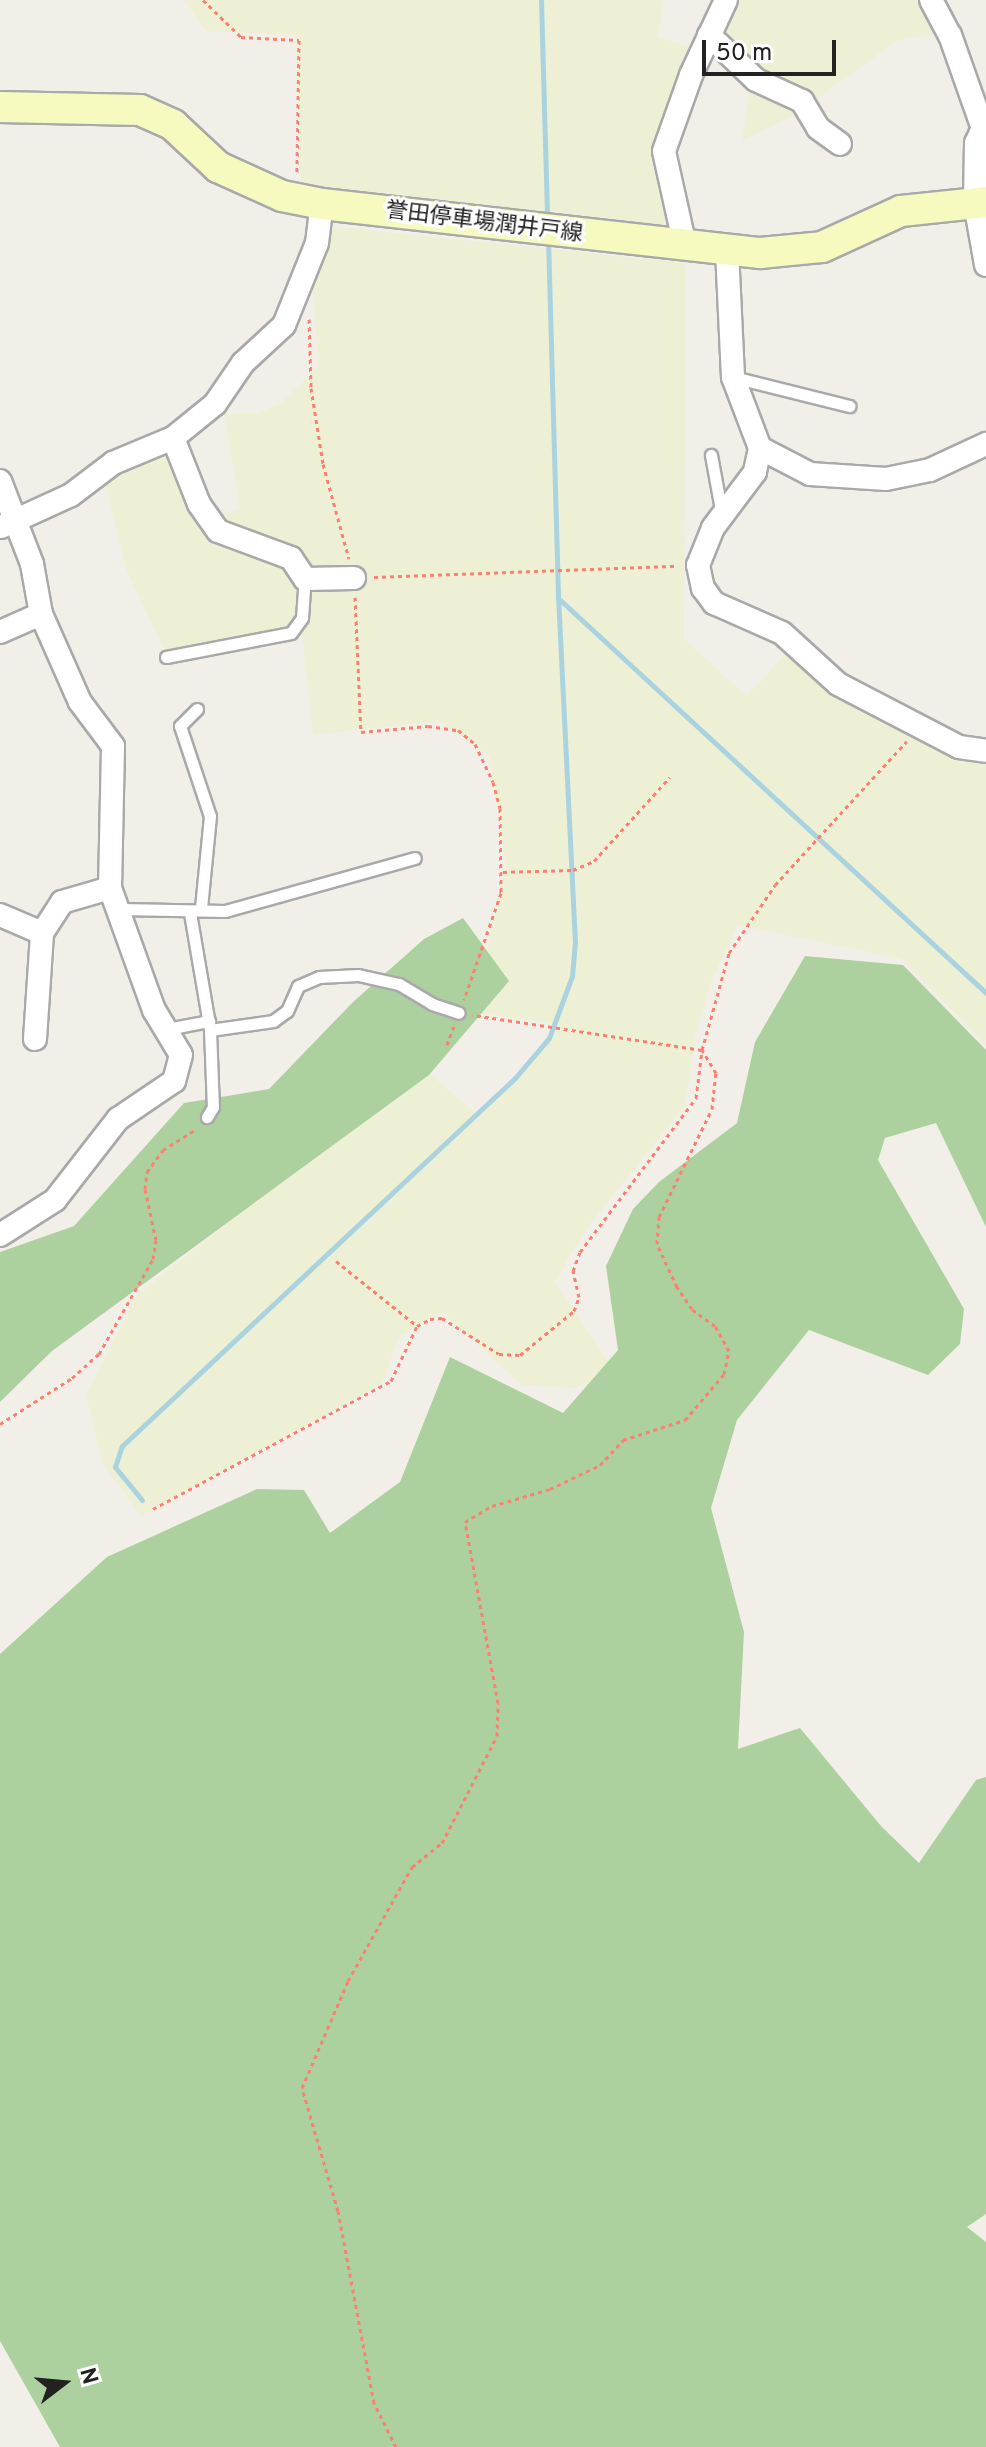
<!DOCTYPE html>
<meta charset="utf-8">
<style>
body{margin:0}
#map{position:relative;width:986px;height:2447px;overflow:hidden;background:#f2efe9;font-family:Overpass,"Noto Sans JP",sans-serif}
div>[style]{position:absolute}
.farmland>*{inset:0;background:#eef0d5}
.forest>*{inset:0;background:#add19e}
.stream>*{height:5px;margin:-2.5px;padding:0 2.5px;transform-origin:2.5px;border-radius:2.5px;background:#aad3df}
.path>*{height:3px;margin-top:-1.5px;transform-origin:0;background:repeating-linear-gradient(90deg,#fa8072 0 4px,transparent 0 8px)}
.roads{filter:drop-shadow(2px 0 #a9a9a9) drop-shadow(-2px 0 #a9a9a9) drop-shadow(0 2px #a9a9a9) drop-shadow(0 -2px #a9a9a9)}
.lane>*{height:11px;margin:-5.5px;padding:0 5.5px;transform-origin:5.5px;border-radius:5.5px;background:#fff}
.street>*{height:22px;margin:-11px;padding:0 11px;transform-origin:11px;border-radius:11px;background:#fff}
.secondary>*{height:30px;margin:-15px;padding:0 15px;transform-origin:15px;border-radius:15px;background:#f7fabf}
span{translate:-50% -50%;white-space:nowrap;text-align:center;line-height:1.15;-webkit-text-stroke:6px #fff;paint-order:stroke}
.street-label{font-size:22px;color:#222}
.north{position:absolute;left:24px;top:2343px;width:80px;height:80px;-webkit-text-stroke:6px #fff;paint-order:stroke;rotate:74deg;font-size:22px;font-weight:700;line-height:32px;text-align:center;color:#222}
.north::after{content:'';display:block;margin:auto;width:28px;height:36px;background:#222;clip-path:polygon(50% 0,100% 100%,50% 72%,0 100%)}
.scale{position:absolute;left:702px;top:40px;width:134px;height:36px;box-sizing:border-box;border:4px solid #222;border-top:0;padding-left:10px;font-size:24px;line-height:28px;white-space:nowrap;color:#222;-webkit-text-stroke:6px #fff;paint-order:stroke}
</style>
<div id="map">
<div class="farmland">
<i style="clip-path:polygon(184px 0,664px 0,658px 37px,697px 49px,654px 152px,673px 238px,301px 185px,296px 36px,206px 31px)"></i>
<i style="clip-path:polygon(731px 0,924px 0,937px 33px,897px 41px,796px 114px,742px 141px,752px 72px,716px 37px)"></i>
<i style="clip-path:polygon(328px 226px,686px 263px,684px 639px,747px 696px,784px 655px,949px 755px,986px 757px,986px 1046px,902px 959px,738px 925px,712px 980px,695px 1036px,685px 1106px,584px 1232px,555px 1282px,615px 1371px,575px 1388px,521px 1385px,442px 1312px,399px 1337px,382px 1384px,141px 1516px,103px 1465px,86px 1395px,137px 1295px,423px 1068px,480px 1117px,561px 1025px,473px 1012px,506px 866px,489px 756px,439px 721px,313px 735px,302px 634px,166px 653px,126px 569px,104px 478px,171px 446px,200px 519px,240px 510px,224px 414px,256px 414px,281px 403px,318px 367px,313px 288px)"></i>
</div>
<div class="forest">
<i style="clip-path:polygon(463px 918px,509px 981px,429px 1075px,52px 1351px,0 1402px,0 1252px,74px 1226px,184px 1103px,269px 1089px,353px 1002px,424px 939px)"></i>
<i style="clip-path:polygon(805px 956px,903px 965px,986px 1050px,986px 1227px,936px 1123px,885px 1138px,878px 1160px,964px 1309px,960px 1344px,928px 1375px,809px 1330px,737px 1420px,711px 1508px,744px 1632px,738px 1749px,800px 1728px,881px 1826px,919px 1863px,976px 1780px,986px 1777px,986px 2214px,967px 2227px,986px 2242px,986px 2447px,60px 2447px,0 2341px,0 1654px,107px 1557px,257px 1489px,304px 1490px,330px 1533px,400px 1482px,450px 1357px,563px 1413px,618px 1350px,606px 1266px,633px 1209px,659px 1182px,737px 1123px,755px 1042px)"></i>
</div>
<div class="stream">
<i style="left:541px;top:0;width:220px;rotate:88.4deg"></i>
<i style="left:548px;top:238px;width:360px;rotate:88.4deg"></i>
<i style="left:558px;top:598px;width:582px;rotate:42.7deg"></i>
<i style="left:142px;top:1500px;width:43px;rotate:-129.3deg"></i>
<i style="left:115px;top:1467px;width:22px;rotate:-72deg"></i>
<i style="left:122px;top:1446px;width:538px;rotate:-43.12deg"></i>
<i style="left:515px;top:1078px;width:52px;rotate:-49.6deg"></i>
<i style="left:549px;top:1038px;width:66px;rotate:-69.6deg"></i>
<i style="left:572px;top:976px;width:33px;rotate:-85deg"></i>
<i style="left:575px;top:943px;width:345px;rotate:-92.8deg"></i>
</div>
<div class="path">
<i style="left:203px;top:0;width:53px;rotate:44.2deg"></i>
<i style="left:241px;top:37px;width:58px;rotate:3deg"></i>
<i style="left:299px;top:40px;width:133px;rotate:90.9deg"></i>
<i style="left:309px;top:319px;width:69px;rotate:88.3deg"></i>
<i style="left:311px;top:388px;width:77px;rotate:81deg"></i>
<i style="left:323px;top:464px;width:98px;rotate:74.7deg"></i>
<i style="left:374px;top:577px;width:304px;rotate:-2.1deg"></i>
<i style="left:355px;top:597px;width:135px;rotate:87.5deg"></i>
<i style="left:361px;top:732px;width:67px;rotate:-5.1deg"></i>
<i style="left:428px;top:726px;width:30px;rotate:8deg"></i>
<i style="left:458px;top:730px;width:22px;rotate:39deg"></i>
<i style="left:475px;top:744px;width:42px;rotate:64.7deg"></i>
<i style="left:493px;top:782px;width:27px;rotate:75deg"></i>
<i style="left:500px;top:808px;width:85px;rotate:89.3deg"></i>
<i style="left:501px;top:893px;width:113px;rotate:109.1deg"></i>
<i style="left:503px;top:872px;width:70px;rotate:-1.6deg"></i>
<i style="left:573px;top:870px;width:23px;rotate:-23deg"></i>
<i style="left:594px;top:861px;width:113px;rotate:-47.9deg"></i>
<i style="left:447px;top:1045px;width:20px;rotate:-70deg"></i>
<i style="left:336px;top:1261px;width:104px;rotate:38.7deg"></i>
<i style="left:0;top:1424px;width:85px;rotate:-32.6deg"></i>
<i style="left:72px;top:1378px;width:36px;rotate:-42deg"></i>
<i style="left:99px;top:1354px;width:109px;rotate:-60.4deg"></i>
<i style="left:153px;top:1259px;width:19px;rotate:-81deg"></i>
<i style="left:156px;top:1240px;width:52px;rotate:-102.2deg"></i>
<i style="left:145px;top:1189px;width:17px;rotate:-83deg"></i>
<i style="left:147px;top:1172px;width:27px;rotate:-54deg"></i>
<i style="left:163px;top:1150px;width:39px;rotate:-32deg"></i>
<i style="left:153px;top:1509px;width:270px;rotate:-28.3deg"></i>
<i style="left:391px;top:1381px;width:61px;rotate:-64.7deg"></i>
<i style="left:417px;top:1326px;width:15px;rotate:-28deg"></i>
<i style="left:430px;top:1319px;width:12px;rotate:-5deg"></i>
<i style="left:442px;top:1318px;width:67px;rotate:32.3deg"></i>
<i style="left:499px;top:1354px;width:21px;rotate:3deg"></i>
<i style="left:520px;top:1355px;width:70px;rotate:-39.2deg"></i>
<i style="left:574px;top:1311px;width:15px;rotate:-70deg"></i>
<i style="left:579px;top:1297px;width:27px;rotate:-103deg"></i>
<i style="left:573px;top:1271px;width:20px;rotate:-70deg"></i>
<i style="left:580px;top:1252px;width:193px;rotate:-53deg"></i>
<i style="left:696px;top:1098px;width:48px;rotate:-82.9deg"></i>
<i style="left:702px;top:1050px;width:101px;rotate:-74.4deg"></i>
<i style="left:729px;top:953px;width:82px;rotate:-55.9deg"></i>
<i style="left:775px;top:885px;width:195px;rotate:-47.5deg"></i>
<i style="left:396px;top:2447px;width:49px;rotate:-116.6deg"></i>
<i style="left:374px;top:2403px;width:195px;rotate:-100.6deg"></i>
<i style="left:338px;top:2211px;width:128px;rotate:-106.3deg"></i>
<i style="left:302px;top:2088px;width:116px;rotate:-66.7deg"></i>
<i style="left:348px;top:1981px;width:131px;rotate:-60.7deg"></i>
<i style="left:412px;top:1867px;width:38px;rotate:-39deg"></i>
<i style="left:442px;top:1843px;width:120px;rotate:-62.8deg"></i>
<i style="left:497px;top:1736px;width:33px;rotate:-88deg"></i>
<i style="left:498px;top:1703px;width:184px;rotate:-100.3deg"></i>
<i style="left:465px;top:1522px;width:31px;rotate:-31deg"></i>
<i style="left:492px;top:1506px;width:60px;rotate:-16.3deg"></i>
<i style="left:550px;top:1489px;width:55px;rotate:-25.6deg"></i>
<i style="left:600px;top:1465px;width:34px;rotate:-47deg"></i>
<i style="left:623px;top:1440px;width:65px;rotate:-17.9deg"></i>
<i style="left:685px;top:1420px;width:60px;rotate:-49.7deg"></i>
<i style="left:724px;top:1374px;width:24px;rotate:-78deg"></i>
<i style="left:729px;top:1351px;width:29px;rotate:-119deg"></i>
<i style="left:715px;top:1326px;width:29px;rotate:-144deg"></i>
<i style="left:692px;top:1309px;width:27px;rotate:-124deg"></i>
<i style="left:677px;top:1287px;width:47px;rotate:-114.9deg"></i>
<i style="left:657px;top:1244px;width:27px;rotate:-86deg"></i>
<i style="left:659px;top:1217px;width:120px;rotate:-63.9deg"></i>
<i style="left:712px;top:1109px;width:36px;rotate:-84deg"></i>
<i style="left:716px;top:1073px;width:27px;rotate:-121deg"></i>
<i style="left:702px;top:1050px;width:232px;rotate:-171.3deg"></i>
</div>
<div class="roads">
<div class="lane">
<i style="left:733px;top:377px;width:120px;rotate:14deg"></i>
<i style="left:711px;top:455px;width:61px;rotate:79.6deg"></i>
<i style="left:166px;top:657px;width:127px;rotate:-10.9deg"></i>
<i style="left:291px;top:633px;width:19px;rotate:-54deg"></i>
<i style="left:302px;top:618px;width:39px;rotate:-86deg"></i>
<i style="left:197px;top:709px;width:24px;rotate:135deg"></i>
<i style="left:180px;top:726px;width:95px;rotate:71.6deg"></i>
<i style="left:210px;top:816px;width:92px;rotate:95.6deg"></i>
<i style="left:121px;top:909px;width:104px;rotate:1.1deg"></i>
<i style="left:225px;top:911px;width:197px;rotate:-15.6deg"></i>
<i style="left:190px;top:913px;width:119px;rotate:80.3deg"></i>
<i style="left:210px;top:1030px;width:77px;rotate:87.8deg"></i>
<i style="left:213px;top:1107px;width:12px;rotate:121deg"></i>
<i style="left:167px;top:1029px;width:43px;rotate:-10.8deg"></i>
<i style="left:210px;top:1030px;width:64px;rotate:-8.1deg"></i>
<i style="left:273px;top:1021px;width:17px;rotate:-36deg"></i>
<i style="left:287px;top:1011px;width:27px;rotate:-66deg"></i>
<i style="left:298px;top:986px;width:23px;rotate:-23deg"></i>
<i style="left:319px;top:977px;width:39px;rotate:-3deg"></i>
<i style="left:358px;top:975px;width:42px;rotate:12.4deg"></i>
<i style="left:399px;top:984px;width:39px;rotate:31deg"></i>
<i style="left:432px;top:1004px;width:28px;rotate:18deg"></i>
</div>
<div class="street">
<i style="left:931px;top:0;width:40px;rotate:62deg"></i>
<i style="left:950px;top:35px;width:93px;rotate:70.6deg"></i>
<i style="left:709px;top:35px;width:65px;rotate:43.8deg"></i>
<i style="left:756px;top:80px;width:51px;rotate:24.5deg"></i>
<i style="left:802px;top:101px;width:31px;rotate:59deg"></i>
<i style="left:818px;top:128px;width:27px;rotate:36deg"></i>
<i style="left:986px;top:121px;width:24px;rotate:114deg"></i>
<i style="left:976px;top:143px;width:60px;rotate:91deg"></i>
<i style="left:975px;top:203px;width:63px;rotate:79.9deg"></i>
<i style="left:685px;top:246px;width:97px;rotate:-102.5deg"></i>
<i style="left:664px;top:151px;width:81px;rotate:-70.4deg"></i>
<i style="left:691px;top:75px;width:83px;rotate:-65deg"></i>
<i style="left:727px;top:250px;width:127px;rotate:87.3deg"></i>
<i style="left:733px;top:377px;width:76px;rotate:69.2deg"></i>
<i style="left:760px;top:448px;width:25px;rotate:102deg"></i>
<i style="left:755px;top:472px;width:70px;rotate:126.9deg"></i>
<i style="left:713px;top:528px;width:40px;rotate:112deg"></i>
<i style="left:698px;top:565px;width:24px;rotate:78deg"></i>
<i style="left:703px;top:588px;width:19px;rotate:54deg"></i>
<i style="left:714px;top:603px;width:74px;rotate:23.8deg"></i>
<i style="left:782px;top:633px;width:76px;rotate:42.3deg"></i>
<i style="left:838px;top:684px;width:136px;rotate:27.5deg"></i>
<i style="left:959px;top:747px;width:27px;rotate:8deg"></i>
<i style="left:173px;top:438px;width:71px;rotate:68.5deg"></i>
<i style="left:199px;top:504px;width:33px;rotate:55deg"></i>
<i style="left:218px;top:531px;width:78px;rotate:20.3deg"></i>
<i style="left:291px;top:558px;width:25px;rotate:56deg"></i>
<i style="left:305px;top:579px;width:49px;rotate:-1.2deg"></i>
<i style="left:760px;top:448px;width:56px;rotate:27.5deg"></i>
<i style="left:810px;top:474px;width:76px;rotate:3.8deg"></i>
<i style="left:886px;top:479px;width:45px;rotate:-11.6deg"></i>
<i style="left:930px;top:470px;width:62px;rotate:-24.9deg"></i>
<i style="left:0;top:481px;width:89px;rotate:68.9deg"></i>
<i style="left:32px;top:564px;width:51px;rotate:79.8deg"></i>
<i style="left:41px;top:614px;width:96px;rotate:66.1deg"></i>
<i style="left:80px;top:702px;width:55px;rotate:53.1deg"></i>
<i style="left:113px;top:746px;width:142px;rotate:91.2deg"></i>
<i style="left:110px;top:888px;width:130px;rotate:70.2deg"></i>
<i style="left:154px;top:1010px;width:52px;rotate:59deg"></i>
<i style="left:181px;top:1055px;width:27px;rotate:105deg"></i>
<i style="left:174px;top:1081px;width:68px;rotate:145.8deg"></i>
<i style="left:118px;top:1119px;width:103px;rotate:127.9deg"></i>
<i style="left:55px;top:1200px;width:65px;rotate:147.5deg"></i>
<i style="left:1px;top:527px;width:77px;rotate:-24.6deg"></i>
<i style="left:71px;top:495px;width:53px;rotate:-37.3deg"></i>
<i style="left:113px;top:463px;width:65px;rotate:-22.6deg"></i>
<i style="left:173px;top:438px;width:54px;rotate:-39deg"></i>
<i style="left:215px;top:404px;width:50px;rotate:-55.7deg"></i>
<i style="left:243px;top:363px;width:56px;rotate:-42.8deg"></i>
<i style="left:284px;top:325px;width:88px;rotate:-68.1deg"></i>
<i style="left:317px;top:243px;width:39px;rotate:-83deg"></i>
<i style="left:0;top:632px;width:45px;rotate:-23.7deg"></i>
<i style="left:0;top:915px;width:46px;rotate:23.2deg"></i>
<i style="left:35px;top:1039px;width:106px;rotate:-86.2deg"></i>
<i style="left:42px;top:933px;width:37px;rotate:-57deg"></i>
<i style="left:62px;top:902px;width:50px;rotate:-16.3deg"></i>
</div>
<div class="secondary">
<i style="left:0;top:107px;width:140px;rotate:1.2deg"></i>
<i style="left:140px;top:110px;width:36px;rotate:24deg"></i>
<i style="left:173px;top:125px;width:62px;rotate:43deg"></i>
<i style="left:218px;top:167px;width:70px;rotate:24.4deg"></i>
<i style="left:282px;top:196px;width:41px;rotate:11.3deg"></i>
<i style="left:322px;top:204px;width:441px;rotate:6.4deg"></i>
<i style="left:760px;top:253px;width:62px;rotate:-5.5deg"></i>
<i style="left:822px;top:247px;width:87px;rotate:-24.5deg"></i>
<i style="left:901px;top:211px;width:85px;rotate:-6deg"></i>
</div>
</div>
<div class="street-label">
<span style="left:484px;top:223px;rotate:7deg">誉田停車場潤井戸線</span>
</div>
<div class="north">N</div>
<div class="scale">50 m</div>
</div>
